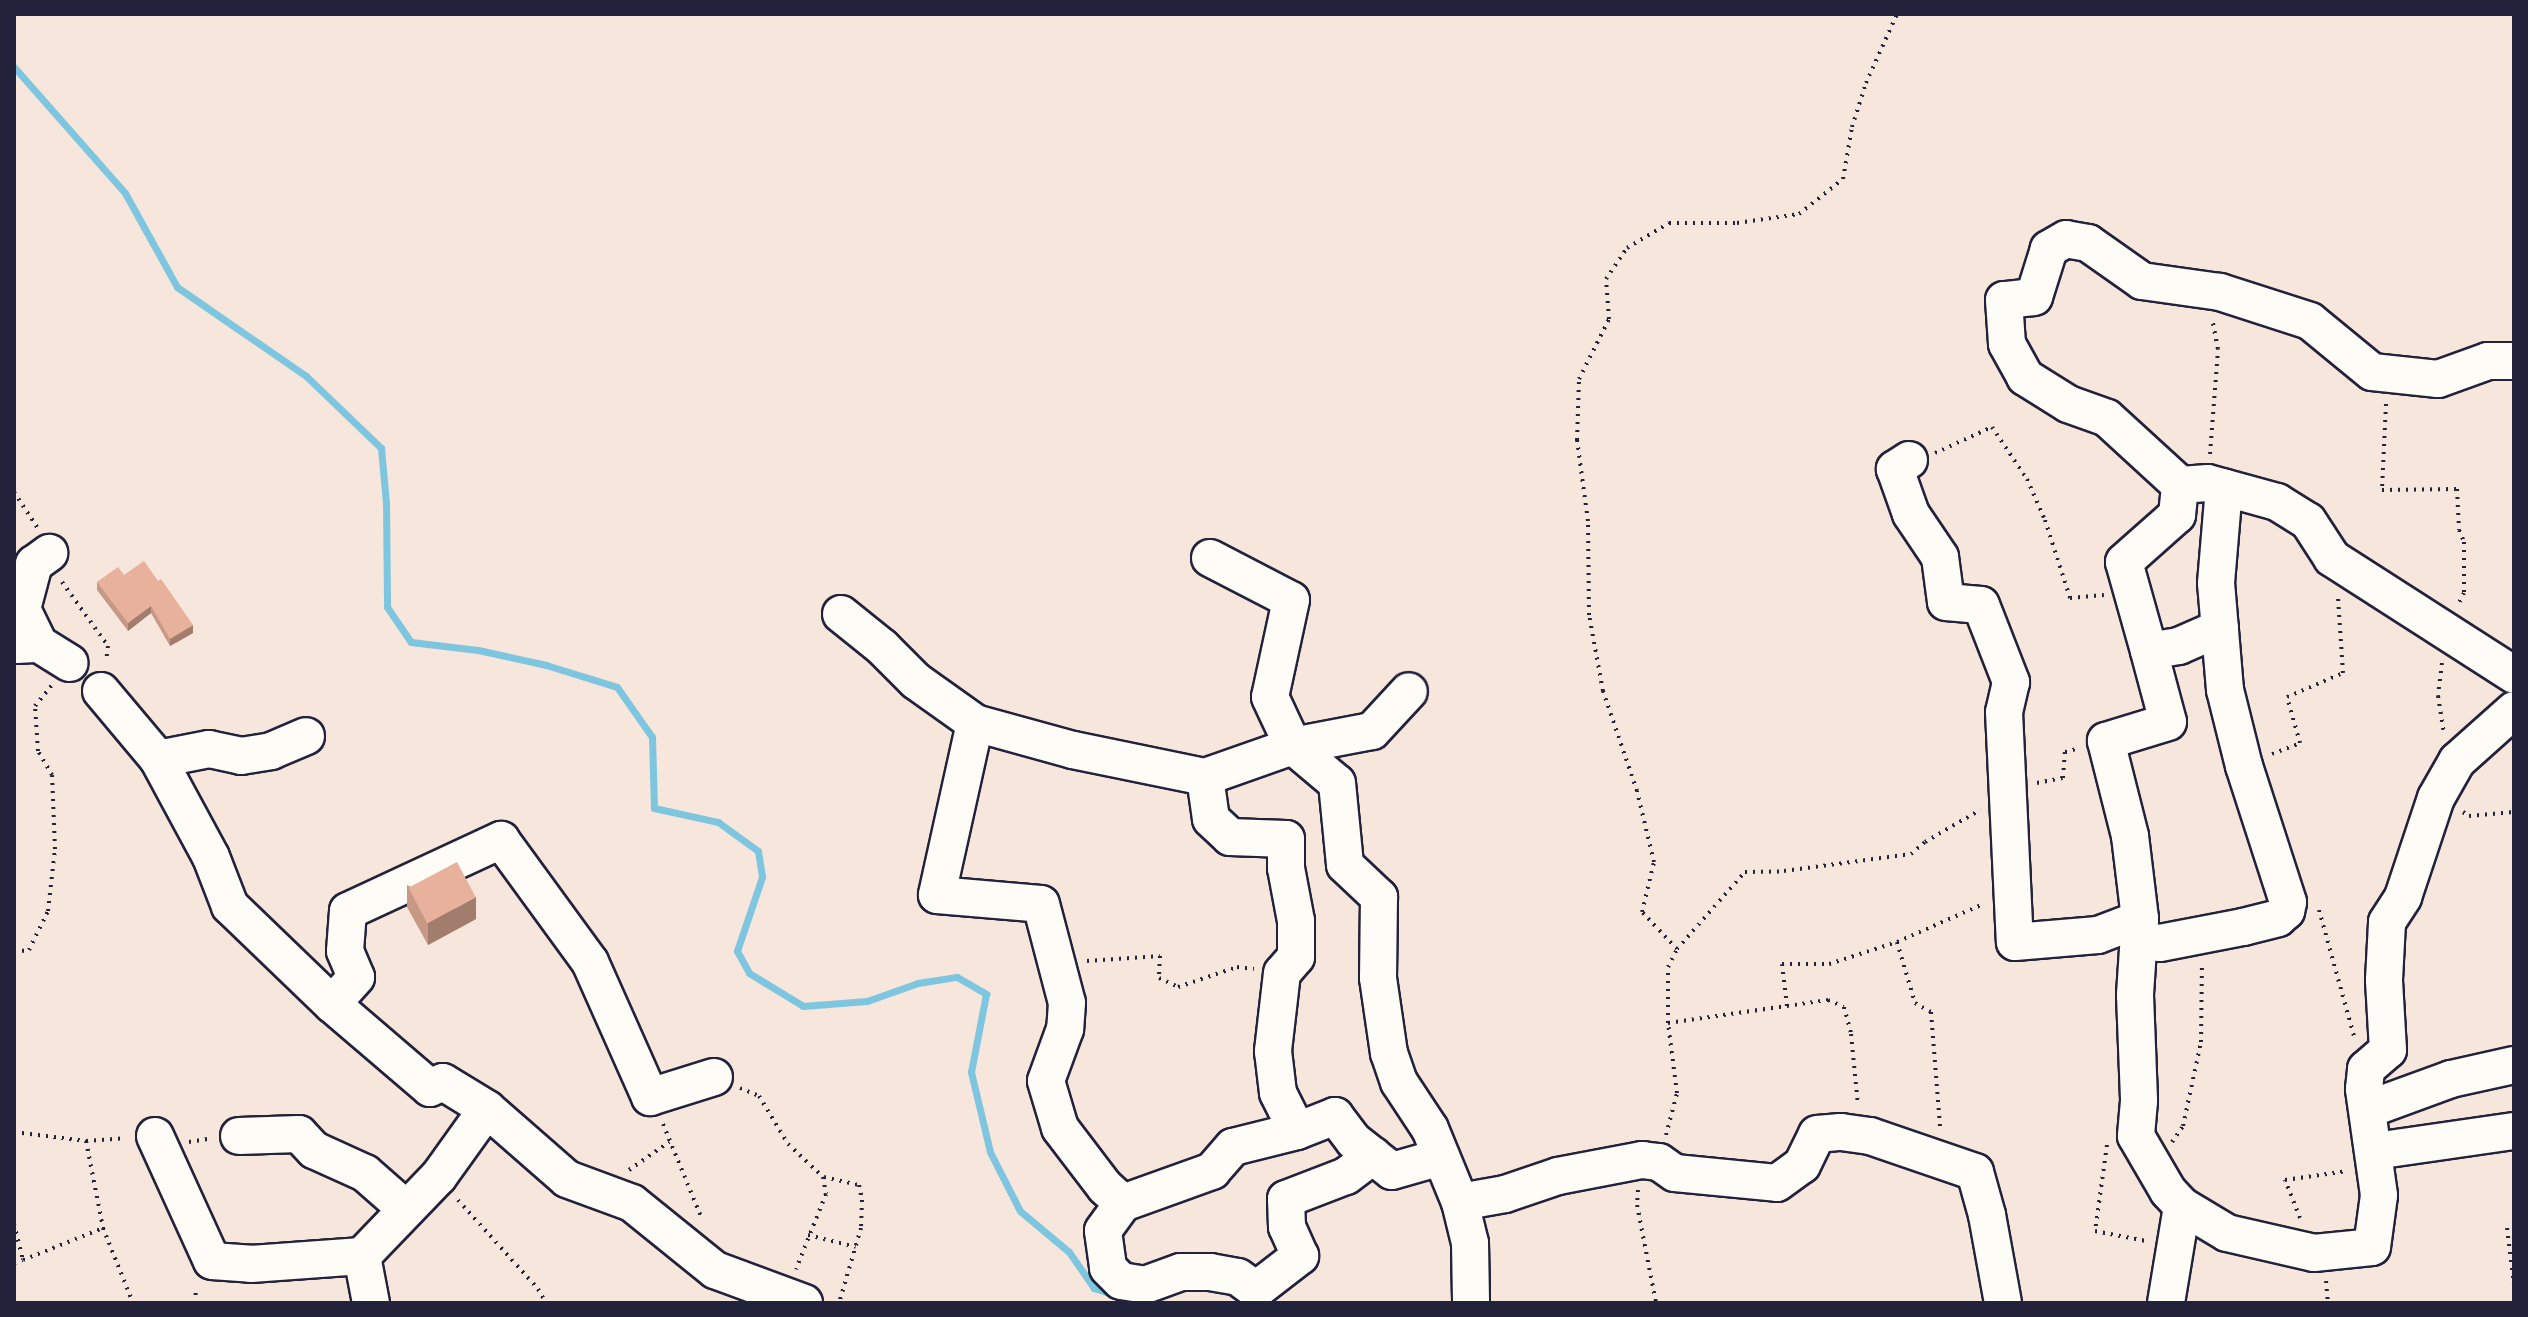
<!DOCTYPE html>
<style>
body{margin:0}
#map{position:relative;width:2528px;height:1317px;overflow:hidden;background:#f6e6dc;font-family:"Architects Daughter",sans-serif}
div>[style]{position:absolute}
.stream>*{height:7px;margin:-3.5px;padding:0 3.5px;transform-origin:3.5px;border-radius:3.5px;background:#7ec6df}
.path>*{height:4px;margin-top:-2px;transform-origin:0;background:repeating-linear-gradient(90deg,#22223b 0 2px,transparent 0 8px)}
.roads{filter:drop-shadow(2px 0 #22223b) drop-shadow(-2px 0 #22223b) drop-shadow(0 2px #22223b) drop-shadow(0 -2px #22223b)}
.minor>*{height:36px;margin:-18px;padding:0 18px;transform-origin:18px;border-radius:18px;background:#fdfcf7}
.wall>*{inset:0;background:#c79886}
.shaded-wall>*{inset:0;background:#a27c6d}
.building>*{inset:0;background:#e7b19c;transform-origin:0 0}
span{translate:-50% -50%;white-space:nowrap;text-align:center;line-height:1.15;-webkit-text-stroke:8px #fdfcf7;paint-order:stroke}
.frame{position:absolute;inset:0;border:16px solid #22223b;pointer-events:none}
</style>
<div id="map">
<div class="stream">
<i style="left:14px;top:67px;width:168px;rotate:48.6deg"></i>
<i style="left:125px;top:193px;width:107px;rotate:61deg"></i>
<i style="left:177px;top:287px;width:157px;rotate:34.6deg"></i>
<i style="left:306px;top:376px;width:104px;rotate:43.8deg"></i>
<i style="left:381px;top:448px;width:55px;rotate:84.8deg"></i>
<i style="left:386px;top:503px;width:104px;rotate:89.4deg"></i>
<i style="left:387px;top:607px;width:42px;rotate:55.6deg"></i>
<i style="left:411px;top:642px;width:67px;rotate:6.8deg"></i>
<i style="left:478px;top:650px;width:70px;rotate:12.4deg"></i>
<i style="left:546px;top:665px;width:74px;rotate:17.2deg"></i>
<i style="left:617px;top:687px;width:61px;rotate:55deg"></i>
<i style="left:652px;top:737px;width:71px;rotate:88.4deg"></i>
<i style="left:654px;top:808px;width:66px;rotate:12.3deg"></i>
<i style="left:718px;top:822px;width:49px;rotate:35.9deg"></i>
<i style="left:758px;top:851px;width:26px;rotate:81deg"></i>
<i style="left:762px;top:877px;width:78px;rotate:108.7deg"></i>
<i style="left:737px;top:951px;width:25px;rotate:61deg"></i>
<i style="left:749px;top:973px;width:63px;rotate:31.4deg"></i>
<i style="left:803px;top:1006px;width:64px;rotate:-4.5deg"></i>
<i style="left:867px;top:1001px;width:54px;rotate:-19.4deg"></i>
<i style="left:918px;top:983px;width:39px;rotate:-9deg"></i>
<i style="left:957px;top:977px;width:34px;rotate:30deg"></i>
<i style="left:986px;top:994px;width:79px;rotate:100.9deg"></i>
<i style="left:971px;top:1072px;width:82px;rotate:76.6deg"></i>
<i style="left:990px;top:1152px;width:66px;rotate:63deg"></i>
<i style="left:1020px;top:1211px;width:64px;rotate:39.9deg"></i>
<i style="left:1069px;top:1252px;width:44px;rotate:55.2deg"></i>
<i style="left:1094px;top:1288px;width:19px;rotate:18deg"></i>
</div>
<div class="path">
<i style="left:2386px;top:404px;width:86px;rotate:92.7deg"></i>
<i style="left:2382px;top:490px;width:75px;rotate:-0.8deg"></i>
<i style="left:2457px;top:489px;width:41px;rotate:87.2deg"></i>
<i style="left:2459px;top:530px;width:13px;rotate:67deg"></i>
<i style="left:2464px;top:542px;width:51px;rotate:90deg"></i>
<i style="left:2464px;top:593px;width:13px;rotate:117deg"></i>
<i style="left:1935px;top:453px;width:63px;rotate:-24.5deg"></i>
<i style="left:1992px;top:427px;width:63px;rotate:56.1deg"></i>
<i style="left:2027px;top:479px;width:45px;rotate:66.3deg"></i>
<i style="left:2045px;top:520px;width:82px;rotate:72.2deg"></i>
<i style="left:2070px;top:598px;width:34px;rotate:-5deg"></i>
<i style="left:2210px;top:454px;width:105px;rotate:-85.6deg"></i>
<i style="left:2218px;top:349px;width:31px;rotate:-101deg"></i>
<i style="left:14px;top:492px;width:42px;rotate:56.7deg"></i>
<i style="left:62px;top:582px;width:79px;rotate:54.3deg"></i>
<i style="left:108px;top:646px;width:16px;rotate:97deg"></i>
<i style="left:2442px;top:663px;width:33px;rotate:97deg"></i>
<i style="left:2438px;top:696px;width:37px;rotate:81deg"></i>
<i style="left:2272px;top:754px;width:30px;rotate:-21deg"></i>
<i style="left:2300px;top:743px;width:48px;rotate:-105.8deg"></i>
<i style="left:2287px;top:697px;width:61px;rotate:-23.2deg"></i>
<i style="left:2343px;top:673px;width:75px;rotate:-93.8deg"></i>
<i style="left:2037px;top:783px;width:26px;rotate:-11deg"></i>
<i style="left:2063px;top:778px;width:26px;rotate:-86deg"></i>
<i style="left:2065px;top:752px;width:11px;rotate:-15deg"></i>
<i style="left:2463px;top:812px;width:7px;rotate:34deg"></i>
<i style="left:2469px;top:816px;width:45px;rotate:-5.1deg"></i>
<i style="left:2319px;top:910px;width:135px;rotate:74.5deg"></i>
<i style="left:1897px;top:942px;width:64px;rotate:73.6deg"></i>
<i style="left:1915px;top:1003px;width:18px;rotate:29deg"></i>
<i style="left:1931px;top:1012px;width:115px;rotate:85.5deg"></i>
<i style="left:1677px;top:949px;width:51px;rotate:-133.4deg"></i>
<i style="left:1642px;top:912px;width:51px;rotate:-76.5deg"></i>
<i style="left:1654px;top:862px;width:73px;rotate:-103.5deg"></i>
<i style="left:1637px;top:791px;width:106px;rotate:-108.8deg"></i>
<i style="left:1603px;top:691px;width:77px;rotate:-100.4deg"></i>
<i style="left:1589px;top:615px;width:94px;rotate:-90.6deg"></i>
<i style="left:1588px;top:521px;width:82px;rotate:-97.7deg"></i>
<i style="left:1577px;top:440px;width:61px;rotate:-88.1deg"></i>
<i style="left:1579px;top:379px;width:67px;rotate:-63.4deg"></i>
<i style="left:1609px;top:319px;width:40px;rotate:-94.3deg"></i>
<i style="left:1606px;top:279px;width:37px;rotate:-56deg"></i>
<i style="left:1627px;top:248px;width:49px;rotate:-30.8deg"></i>
<i style="left:1669px;top:223px;width:68px"></i>
<i style="left:1737px;top:223px;width:63px;rotate:-8.3deg"></i>
<i style="left:1799px;top:214px;width:56px;rotate:-38.5deg"></i>
<i style="left:1843px;top:179px;width:53px;rotate:-80.2deg"></i>
<i style="left:1852px;top:127px;width:46px;rotate:-72.3deg"></i>
<i style="left:1866px;top:83px;width:76px;rotate:-65.8deg"></i>
<i style="left:14px;top:952px;width:15px;rotate:-8deg"></i>
<i style="left:29px;top:950px;width:43px;rotate:-64deg"></i>
<i style="left:48px;top:911px;width:62px;rotate:-83.6deg"></i>
<i style="left:55px;top:849px;width:74px;rotate:-92.3deg"></i>
<i style="left:52px;top:775px;width:28px;rotate:-120deg"></i>
<i style="left:38px;top:751px;width:45px;rotate:-93.8deg"></i>
<i style="left:35px;top:706px;width:26px;rotate:-51deg"></i>
<i style="left:1087px;top:961px;width:73px;rotate:-3.9deg"></i>
<i style="left:1160px;top:956px;width:22px;rotate:93deg"></i>
<i style="left:1159px;top:978px;width:21px;rotate:25deg"></i>
<i style="left:1178px;top:987px;width:62px;rotate:-18.7deg"></i>
<i style="left:1237px;top:967px;width:17px;rotate:7deg"></i>
<i style="left:1787px;top:1006px;width:42px;rotate:-96.8deg"></i>
<i style="left:1782px;top:964px;width:47px"></i>
<i style="left:1829px;top:964px;width:71px;rotate:-17.9deg"></i>
<i style="left:1897px;top:942px;width:94px;rotate:-23.8deg"></i>
<i style="left:1668px;top:1023px;width:162px;rotate:-8.2deg"></i>
<i style="left:1828px;top:1000px;width:17px;rotate:24deg"></i>
<i style="left:1844px;top:1007px;width:28px;rotate:75deg"></i>
<i style="left:1851px;top:1034px;width:71px;rotate:84.4deg"></i>
<i style="left:740px;top:1088px;width:21px;rotate:23deg"></i>
<i style="left:759px;top:1096px;width:56px;rotate:58.9deg"></i>
<i style="left:788px;top:1144px;width:48px;rotate:43.3deg"></i>
<i style="left:823px;top:1177px;width:17px;rotate:80deg"></i>
<i style="left:826px;top:1194px;width:81px;rotate:111.8deg"></i>
<i style="left:663px;top:1124px;width:103px;rotate:67.7deg"></i>
<i style="left:14px;top:1132px;width:73px;rotate:7.1deg"></i>
<i style="left:86px;top:1141px;width:39px;rotate:-4deg"></i>
<i style="left:1666px;top:1135px;width:43px;rotate:-75.3deg"></i>
<i style="left:1677px;top:1093px;width:71px;rotate:-97.3deg"></i>
<i style="left:1668px;top:1023px;width:56px;rotate:-90deg"></i>
<i style="left:1668px;top:967px;width:20px;rotate:-63deg"></i>
<i style="left:1677px;top:949px;width:103px;rotate:-48.6deg"></i>
<i style="left:1745px;top:872px;width:39px;rotate:-1deg"></i>
<i style="left:1784px;top:871px;width:128px;rotate:-7.6deg"></i>
<i style="left:1911px;top:854px;width:18px;rotate:-41deg"></i>
<i style="left:1925px;top:842px;width:64px;rotate:-30.2deg"></i>
<i style="left:86px;top:1141px;width:89px;rotate:78.9deg"></i>
<i style="left:103px;top:1228px;width:81px;rotate:68.2deg"></i>
<i style="left:189px;top:1142px;width:19px;rotate:-9deg"></i>
<i style="left:2172px;top:1142px;width:19px;rotate:-55deg"></i>
<i style="left:2183px;top:1126px;width:86px;rotate:-77.9deg"></i>
<i style="left:2201px;top:1042px;width:78px;rotate:-89.3deg"></i>
<i style="left:2107px;top:1145px;width:87px;rotate:97.9deg"></i>
<i style="left:2095px;top:1231px;width:52px;rotate:11.1deg"></i>
<i style="left:629px;top:1170px;width:49px;rotate:-35deg"></i>
<i style="left:824px;top:1177px;width:36px;rotate:13deg"></i>
<i style="left:859px;top:1185px;width:15px;rotate:79deg"></i>
<i style="left:862px;top:1200px;width:28px;rotate:92deg"></i>
<i style="left:861px;top:1228px;width:78px;rotate:106.3deg"></i>
<i style="left:1638px;top:1190px;width:15px;rotate:94deg"></i>
<i style="left:1637px;top:1205px;width:100px;rotate:79deg"></i>
<i style="left:458px;top:1200px;width:120px;rotate:48deg"></i>
<i style="left:538px;top:1289px;width:16px;rotate:60deg"></i>
<i style="left:2300px;top:1218px;width:41px;rotate:-111.5deg"></i>
<i style="left:2285px;top:1180px;width:63px;rotate:-8.3deg"></i>
<i style="left:14px;top:1224px;width:37px;rotate:76deg"></i>
<i style="left:23px;top:1260px;width:86px;rotate:-21.8deg"></i>
<i style="left:2514px;top:1225px;width:8px;rotate:157deg"></i>
<i style="left:2507px;top:1228px;width:57px;rotate:83deg"></i>
<i style="left:808px;top:1235px;width:49px;rotate:14deg"></i>
<i style="left:14px;top:1263px;width:9px;rotate:-18deg"></i>
<i style="left:2326px;top:1281px;width:22px;rotate:85deg"></i>
<i style="left:195px;top:1303px;width:16px;rotate:-86deg"></i>
</div>
<div class="roads">
<div class="minor">
<i style="left:2514px;top:361px;width:26px;rotate:180deg"></i>
<i style="left:2488px;top:361px;width:53px;rotate:160.2deg"></i>
<i style="left:2438px;top:379px;width:66px;rotate:-173.9deg"></i>
<i style="left:2372px;top:372px;width:80px;rotate:-140.6deg"></i>
<i style="left:2310px;top:321px;width:95px;rotate:-162.1deg"></i>
<i style="left:2220px;top:292px;width:79px;rotate:-172deg"></i>
<i style="left:2142px;top:281px;width:66px;rotate:-144.9deg"></i>
<i style="left:2088px;top:243px;width:22px;rotate:-170deg"></i>
<i style="left:2066px;top:239px;width:20px;rotate:150deg"></i>
<i style="left:2049px;top:249px;width:50px;rotate:107.4deg"></i>
<i style="left:2034px;top:297px;width:30px;rotate:174deg"></i>
<i style="left:2004px;top:300px;width:44px;rotate:86.1deg"></i>
<i style="left:2007px;top:344px;width:38px;rotate:61deg"></i>
<i style="left:2025px;top:377px;width:51px;rotate:32.1deg"></i>
<i style="left:2068px;top:404px;width:41px;rotate:19.7deg"></i>
<i style="left:2107px;top:418px;width:99px;rotate:42.5deg"></i>
<i style="left:2180px;top:485px;width:28px;rotate:-4deg"></i>
<i style="left:2208px;top:483px;width:72px;rotate:15.4deg"></i>
<i style="left:2277px;top:502px;width:36px;rotate:32deg"></i>
<i style="left:2308px;top:521px;width:44px;rotate:57deg"></i>
<i style="left:2332px;top:558px;width:216px;rotate:32.7deg"></i>
<i style="left:1909px;top:460px;width:17px;rotate:147deg"></i>
<i style="left:1895px;top:469px;width:48px;rotate:70.4deg"></i>
<i style="left:1911px;top:514px;width:52px;rotate:56deg"></i>
<i style="left:1940px;top:557px;width:45px;rotate:82.4deg"></i>
<i style="left:1946px;top:602px;width:35px;rotate:5deg"></i>
<i style="left:1981px;top:605px;width:83px;rotate:68.7deg"></i>
<i style="left:2011px;top:682px;width:31px;rotate:103deg"></i>
<i style="left:2004px;top:712px;width:230px;rotate:87.3deg"></i>
<i style="left:2015px;top:942px;width:83px;rotate:-4.8deg"></i>
<i style="left:2098px;top:935px;width:45px;rotate:-20.9deg"></i>
<i style="left:1210px;top:558px;width:91px;rotate:27.4deg"></i>
<i style="left:1291px;top:600px;width:99px;rotate:102.2deg"></i>
<i style="left:1270px;top:697px;width:54px;rotate:64.9deg"></i>
<i style="left:1293px;top:746px;width:57px;rotate:40.1deg"></i>
<i style="left:1337px;top:783px;width:82px;rotate:84.4deg"></i>
<i style="left:1345px;top:865px;width:47px;rotate:43.3deg"></i>
<i style="left:1379px;top:897px;width:81px;rotate:90.7deg"></i>
<i style="left:1378px;top:978px;width:76px;rotate:81.7deg"></i>
<i style="left:1389px;top:1053px;width:31px;rotate:71deg"></i>
<i style="left:1399px;top:1082px;width:56px;rotate:56.6deg"></i>
<i style="left:1430px;top:1129px;width:79px;rotate:67.7deg"></i>
<i style="left:1460px;top:1202px;width:42px;rotate:76.3deg"></i>
<i style="left:1470px;top:1243px;width:60px;rotate:89deg"></i>
<i style="left:841px;top:614px;width:53px;rotate:38.8deg"></i>
<i style="left:882px;top:647px;width:48px;rotate:45deg"></i>
<i style="left:916px;top:681px;width:72px;rotate:35.4deg"></i>
<i style="left:975px;top:723px;width:102px;rotate:15.4deg"></i>
<i style="left:1073px;top:750px;width:135px;rotate:11.6deg"></i>
<i style="left:1205px;top:777px;width:93px;rotate:-19.4deg"></i>
<i style="left:1293px;top:746px;width:80px;rotate:-10.8deg"></i>
<i style="left:1372px;top:731px;width:54px;rotate:-47.2deg"></i>
<i style="left:2220px;top:628px;width:45px;rotate:156.3deg"></i>
<i style="left:2179px;top:646px;width:30px;rotate:171deg"></i>
<i style="left:2149px;top:651px;width:73px;rotate:75deg"></i>
<i style="left:2168px;top:722px;width:65px;rotate:163deg"></i>
<i style="left:2106px;top:741px;width:98px;rotate:75.8deg"></i>
<i style="left:2130px;top:836px;width:84px;rotate:83.1deg"></i>
<i style="left:2140px;top:919px;width:76px;rotate:93.8deg"></i>
<i style="left:2135px;top:995px;width:106px;rotate:87.8deg"></i>
<i style="left:2139px;top:1101px;width:35px;rotate:95deg"></i>
<i style="left:2136px;top:1136px;width:64px;rotate:59.8deg"></i>
<i style="left:2168px;top:1191px;width:21px;rotate:47deg"></i>
<i style="left:2182px;top:1206px;width:52px;rotate:31deg"></i>
<i style="left:2227px;top:1233px;width:89px;rotate:12.9deg"></i>
<i style="left:2314px;top:1253px;width:58px;rotate:-5.9deg"></i>
<i style="left:2372px;top:1247px;width:52px;rotate:-82.3deg"></i>
<i style="left:2379px;top:1195px;width:107px;rotate:-98.1deg"></i>
<i style="left:2364px;top:1089px;width:20px;rotate:-84deg"></i>
<i style="left:2366px;top:1069px;width:29px;rotate:-41deg"></i>
<i style="left:2388px;top:1050px;width:70px;rotate:-93.3deg"></i>
<i style="left:2384px;top:980px;width:58px;rotate:-87deg"></i>
<i style="left:2387px;top:922px;width:30px;rotate:-57deg"></i>
<i style="left:2403px;top:897px;width:104px;rotate:-71.6deg"></i>
<i style="left:2436px;top:798px;width:43px;rotate:-60.4deg"></i>
<i style="left:2457px;top:761px;width:76px;rotate:-41.8deg"></i>
<i style="left:39px;top:644px;width:39px;rotate:-116deg"></i>
<i style="left:22px;top:609px;width:47px;rotate:-75.1deg"></i>
<i style="left:34px;top:564px;width:19px;rotate:-36deg"></i>
<i style="left:17px;top:645px;width:22px;rotate:-3deg"></i>
<i style="left:39px;top:644px;width:36px;rotate:32deg"></i>
<i style="left:2149px;top:651px;width:92px;rotate:-105.7deg"></i>
<i style="left:2124px;top:562px;width:71px;rotate:-41.6deg"></i>
<i style="left:2177px;top:515px;width:30px;rotate:-84deg"></i>
<i style="left:101px;top:691px;width:89px;rotate:50deg"></i>
<i style="left:158px;top:759px;width:111px;rotate:61.6deg"></i>
<i style="left:211px;top:857px;width:53px;rotate:68.8deg"></i>
<i style="left:230px;top:906px;width:141px;rotate:43.9deg"></i>
<i style="left:332px;top:1004px;width:129px;rotate:40.6deg"></i>
<i style="left:430px;top:1088px;width:14px;rotate:-25deg"></i>
<i style="left:443px;top:1082px;width:52px;rotate:31.5deg"></i>
<i style="left:487px;top:1109px;width:106px;rotate:41.2deg"></i>
<i style="left:567px;top:1179px;width:69px;rotate:20.3deg"></i>
<i style="left:632px;top:1203px;width:107px;rotate:38.9deg"></i>
<i style="left:715px;top:1270px;width:95px;rotate:20.3deg"></i>
<i style="left:975px;top:723px;width:176px;rotate:102.5deg"></i>
<i style="left:937px;top:895px;width:104px;rotate:4.9deg"></i>
<i style="left:1041px;top:904px;width:102px;rotate:75.3deg"></i>
<i style="left:1067px;top:1003px;width:26px;rotate:94deg"></i>
<i style="left:1065px;top:1029px;width:55px;rotate:110.1deg"></i>
<i style="left:1046px;top:1081px;width:49px;rotate:73.4deg"></i>
<i style="left:1060px;top:1128px;width:74px;rotate:52.7deg"></i>
<i style="left:1105px;top:1187px;width:24px;rotate:42deg"></i>
<i style="left:1123px;top:1203px;width:34px;rotate:126deg"></i>
<i style="left:1103px;top:1231px;width:37px;rotate:82deg"></i>
<i style="left:1108px;top:1268px;width:18px;rotate:45deg"></i>
<i style="left:1121px;top:1281px;width:24px;rotate:9deg"></i>
<i style="left:1145px;top:1285px;width:38px;rotate:-20deg"></i>
<i style="left:1181px;top:1272px;width:29px"></i>
<i style="left:1210px;top:1272px;width:28px;rotate:10deg"></i>
<i style="left:1238px;top:1277px;width:22px;rotate:36deg"></i>
<i style="left:1256px;top:1290px;width:56px;rotate:-37.7deg"></i>
<i style="left:1300px;top:1256px;width:32px;rotate:-114deg"></i>
<i style="left:1287px;top:1227px;width:28px;rotate:-92deg"></i>
<i style="left:1286px;top:1199px;width:64px;rotate:-21deg"></i>
<i style="left:1346px;top:1176px;width:34px;rotate:-37deg"></i>
<i style="left:158px;top:759px;width:52px;rotate:-11.1deg"></i>
<i style="left:209px;top:749px;width:33px;rotate:12deg"></i>
<i style="left:241px;top:756px;width:30px;rotate:-9deg"></i>
<i style="left:271px;top:751px;width:38px;rotate:-23deg"></i>
<i style="left:1205px;top:777px;width:42px;rotate:81.9deg"></i>
<i style="left:1211px;top:819px;width:26px;rotate:43deg"></i>
<i style="left:1230px;top:837px;width:56px;rotate:2deg"></i>
<i style="left:1286px;top:839px;width:29px;rotate:90deg"></i>
<i style="left:1286px;top:868px;width:54px;rotate:79.3deg"></i>
<i style="left:1296px;top:921px;width:36px;rotate:90deg"></i>
<i style="left:1296px;top:957px;width:21px;rotate:131deg"></i>
<i style="left:1282px;top:973px;width:79px;rotate:96.6deg"></i>
<i style="left:1273px;top:1051px;width:42px;rotate:83.2deg"></i>
<i style="left:1278px;top:1093px;width:42px;rotate:63.4deg"></i>
<i style="left:2139px;top:941px;width:21px;rotate:5deg"></i>
<i style="left:2160px;top:943px;width:85px;rotate:-10.9deg"></i>
<i style="left:2243px;top:927px;width:36px;rotate:-14deg"></i>
<i style="left:2278px;top:918px;width:11px;rotate:-41deg"></i>
<i style="left:2286px;top:911px;width:9px;rotate:-77deg"></i>
<i style="left:2288px;top:902px;width:143px;rotate:-107.9deg"></i>
<i style="left:2244px;top:766px;width:78px;rotate:-104deg"></i>
<i style="left:2225px;top:690px;width:107px;rotate:-94.8deg"></i>
<i style="left:2216px;top:583px;width:96px;rotate:-85.2deg"></i>
<i style="left:332px;top:1004px;width:36px;rotate:-48deg"></i>
<i style="left:356px;top:977px;width:28px;rotate:-113deg"></i>
<i style="left:345px;top:951px;width:40px;rotate:-85.7deg"></i>
<i style="left:348px;top:911px;width:169px;rotate:-24.9deg"></i>
<i style="left:501px;top:840px;width:151px;rotate:53.9deg"></i>
<i style="left:590px;top:962px;width:148px;rotate:66deg"></i>
<i style="left:650px;top:1097px;width:67px;rotate:-17.4deg"></i>
<i style="left:2369px;top:1109px;width:87px;rotate:-20.1deg"></i>
<i style="left:2451px;top:1079px;width:65px;rotate:-12.5deg"></i>
<i style="left:155px;top:1136px;width:137px;rotate:65.5deg"></i>
<i style="left:212px;top:1261px;width:39px;rotate:4deg"></i>
<i style="left:251px;top:1264px;width:111px;rotate:-4.1deg"></i>
<i style="left:239px;top:1136px;width:60px;rotate:-1.9deg"></i>
<i style="left:299px;top:1134px;width:22px;rotate:47deg"></i>
<i style="left:314px;top:1150px;width:56px;rotate:24.3deg"></i>
<i style="left:365px;top:1173px;width:55px;rotate:41.3deg"></i>
<i style="left:2375px;top:1151px;width:140px;rotate:-8.2deg"></i>
<i style="left:1460px;top:1202px;width:46px;rotate:-10.1deg"></i>
<i style="left:1505px;top:1194px;width:56px;rotate:-18.8deg"></i>
<i style="left:1558px;top:1176px;width:86px;rotate:-10.8deg"></i>
<i style="left:1642px;top:1160px;width:17px;rotate:7deg"></i>
<i style="left:1659px;top:1162px;width:19px;rotate:35deg"></i>
<i style="left:1675px;top:1173px;width:102px;rotate:5.6deg"></i>
<i style="left:1777px;top:1183px;width:31px;rotate:-36deg"></i>
<i style="left:1802px;top:1165px;width:34px;rotate:-64deg"></i>
<i style="left:1817px;top:1134px;width:24px;rotate:-5deg"></i>
<i style="left:1841px;top:1132px;width:29px;rotate:8deg"></i>
<i style="left:1870px;top:1136px;width:111px;rotate:18.9deg"></i>
<i style="left:1975px;top:1172px;width:45px;rotate:74.4deg"></i>
<i style="left:1987px;top:1215px;width:89px;rotate:79.7deg"></i>
<i style="left:1123px;top:1203px;width:95px;rotate:-19.8deg"></i>
<i style="left:1212px;top:1171px;width:32px;rotate:-49deg"></i>
<i style="left:1233px;top:1147px;width:66px;rotate:-14deg"></i>
<i style="left:1297px;top:1131px;width:41px;rotate:-21.5deg"></i>
<i style="left:1335px;top:1116px;width:31px;rotate:53deg"></i>
<i style="left:1354px;top:1141px;width:48px;rotate:38.3deg"></i>
<i style="left:1392px;top:1171px;width:51px;rotate:-15.9deg"></i>
<i style="left:371px;top:1303px;width:48px;rotate:-100.8deg"></i>
<i style="left:362px;top:1256px;width:111px;rotate:-46.1deg"></i>
<i style="left:439px;top:1176px;width:82px;rotate:-54.4deg"></i>
<i style="left:2166px;top:1303px;width:98px;rotate:-80.6deg"></i>
</div>
</div>
<div class="wall">
<i style="clip-path:polygon(124px 575px,158px 581px,193px 633px,170px 646px,151px 613px,128px 631px,97px 590px,97px 582px)"></i>
<i style="clip-path:polygon(407px 885px,476px 919px,428px 945px,407px 907px)"></i>
</div>
<div class="shaded-wall">
<i style="clip-path:polygon(151px 606px,151px 613px,128px 631px,128px 623px)"></i>
<i style="clip-path:polygon(193px 625px,193px 633px,170px 646px,170px 639px)"></i>
<i style="clip-path:polygon(476px 897px,476px 919px,428px 945px,428px 923px)"></i>
</div>
<div class="building">
<i style="clip-path:polygon(144px 561px,158px 581px,161px 579px,193px 625px,170px 639px,151px 606px,128px 623px,97px 582px,118px 567px,124px 575px)"></i>
<i style="left:457px;top:862px;width:40px;height:55px;rotate:62deg"></i>
</div>
<div class="frame"></div>
</div>
